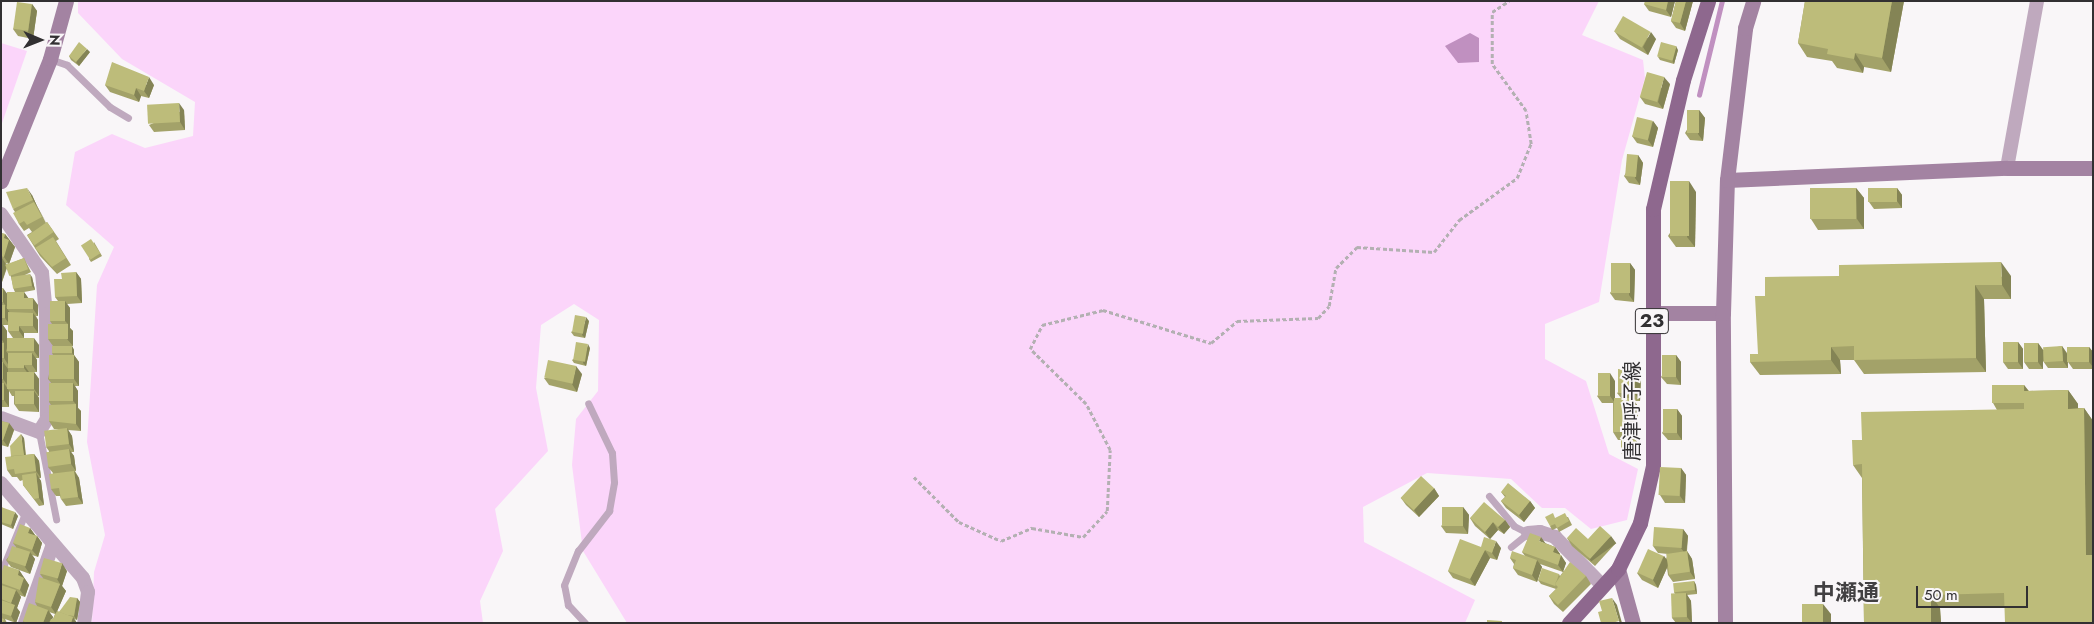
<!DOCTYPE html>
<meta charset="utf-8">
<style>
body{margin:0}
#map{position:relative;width:2094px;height:624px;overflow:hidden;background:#f9f6f8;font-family:Jost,"Noto Sans JP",sans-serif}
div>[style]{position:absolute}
.green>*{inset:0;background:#fbd5fa}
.water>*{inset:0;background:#c090c0}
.stream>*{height:4.5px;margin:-2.25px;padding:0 2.25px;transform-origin:2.25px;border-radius:2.25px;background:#c090c0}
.path>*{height:2.5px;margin-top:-1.25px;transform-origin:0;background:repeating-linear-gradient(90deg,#b3b0b2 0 4px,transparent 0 6.5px)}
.lane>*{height:7px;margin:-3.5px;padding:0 3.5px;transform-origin:3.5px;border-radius:3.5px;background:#bfa9be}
.street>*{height:14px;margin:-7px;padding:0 7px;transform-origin:7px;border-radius:7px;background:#bfa9be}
.secondary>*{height:15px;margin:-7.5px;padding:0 7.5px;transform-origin:7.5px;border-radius:7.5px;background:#a383a2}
.primary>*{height:15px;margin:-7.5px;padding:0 7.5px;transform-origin:7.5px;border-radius:7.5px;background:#8e688e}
.wall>*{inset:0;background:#a3a269}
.shaded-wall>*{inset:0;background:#848455;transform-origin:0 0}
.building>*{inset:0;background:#bdbc7a;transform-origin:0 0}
span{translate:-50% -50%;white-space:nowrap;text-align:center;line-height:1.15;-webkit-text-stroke:4px #f9f6f8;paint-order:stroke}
.shield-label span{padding:1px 4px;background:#f9f6f8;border:1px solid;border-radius:4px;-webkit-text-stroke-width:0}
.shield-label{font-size:19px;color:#323032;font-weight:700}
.street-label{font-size:20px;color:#323032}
.quarter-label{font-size:22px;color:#424042;font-weight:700}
.frame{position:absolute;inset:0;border:2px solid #323032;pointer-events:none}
.north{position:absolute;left:15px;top:15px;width:50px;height:50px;-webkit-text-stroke:4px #f9f6f8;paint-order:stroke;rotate:91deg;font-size:14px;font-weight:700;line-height:20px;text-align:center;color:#323032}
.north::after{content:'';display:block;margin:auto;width:18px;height:22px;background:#323032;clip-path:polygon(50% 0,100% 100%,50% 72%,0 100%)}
.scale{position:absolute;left:1916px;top:586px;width:112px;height:22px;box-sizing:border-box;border:2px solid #323032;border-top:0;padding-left:6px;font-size:15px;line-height:18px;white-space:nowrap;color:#323032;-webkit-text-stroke:4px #f9f6f8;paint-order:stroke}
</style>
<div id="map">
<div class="green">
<i style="clip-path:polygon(78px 1px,1599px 1px,1582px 35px,1643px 60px,1645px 78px,1622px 160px,1599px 302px,1545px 324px,1545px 359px,1586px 381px,1609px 454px,1638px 469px,1627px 520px,1591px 529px,1565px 508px,1542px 508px,1511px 479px,1427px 473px,1363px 507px,1364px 542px,1475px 600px,1465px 623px,627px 623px,583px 551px,572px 465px,576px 419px,598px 391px,599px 320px,574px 304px,541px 325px,536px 388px,548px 451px,495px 509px,503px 551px,480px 601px,483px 623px,92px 623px,94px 572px,105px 535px,87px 442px,97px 285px,114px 247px,66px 205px,75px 152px,112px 134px,145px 148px,193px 136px,195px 102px,122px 59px,78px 13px)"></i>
<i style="clip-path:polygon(1px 43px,27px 51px,1px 126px)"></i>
</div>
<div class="water">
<i style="clip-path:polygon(1470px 33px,1479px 38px,1479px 62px,1458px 63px,1445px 46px)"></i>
</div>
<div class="stream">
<i style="left:1699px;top:95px;width:97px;rotate:-76.3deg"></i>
</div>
<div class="path">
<i style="left:914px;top:477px;width:64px;rotate:45deg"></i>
<i style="left:959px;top:522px;width:46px;rotate:24.3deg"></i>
<i style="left:1001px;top:541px;width:34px;rotate:-23deg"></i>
<i style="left:1032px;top:528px;width:52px;rotate:10deg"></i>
<i style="left:1083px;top:537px;width:35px;rotate:-47deg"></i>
<i style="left:1107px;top:511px;width:61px;rotate:-87.2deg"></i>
<i style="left:1110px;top:450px;width:52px;rotate:-117.6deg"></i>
<i style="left:1086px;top:404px;width:78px;rotate:-135.5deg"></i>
<i style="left:1030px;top:349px;width:27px;rotate:-63deg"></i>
<i style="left:1042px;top:325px;width:63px;rotate:-13.8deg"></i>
<i style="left:1103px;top:310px;width:113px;rotate:17deg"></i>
<i style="left:1211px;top:343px;width:34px;rotate:-40deg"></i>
<i style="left:1237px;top:321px;width:81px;rotate:-2.1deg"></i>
<i style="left:1318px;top:318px;width:16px;rotate:-47deg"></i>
<i style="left:1329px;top:306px;width:39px;rotate:-80deg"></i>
<i style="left:1336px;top:268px;width:30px;rotate:-45deg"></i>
<i style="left:1357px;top:247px;width:77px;rotate:3.7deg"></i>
<i style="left:1434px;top:252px;width:41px;rotate:-52deg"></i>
<i style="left:1459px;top:220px;width:72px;rotate:-35.9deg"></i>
<i style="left:1517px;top:178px;width:37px;rotate:-68deg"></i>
<i style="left:1531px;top:144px;width:33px;rotate:-99deg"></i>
<i style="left:1526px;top:111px;width:58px;rotate:-125.9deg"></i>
<i style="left:1492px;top:64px;width:52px;rotate:-90deg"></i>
<i style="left:1492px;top:12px;width:20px;rotate:-33deg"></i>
</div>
<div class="lane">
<i style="left:50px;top:59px;width:18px;rotate:19deg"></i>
<i style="left:67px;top:65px;width:60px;rotate:44.3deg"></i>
<i style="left:110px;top:107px;width:21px;rotate:31deg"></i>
<i style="left:39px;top:432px;width:89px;rotate:78.9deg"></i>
<i style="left:1489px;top:496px;width:39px;rotate:50deg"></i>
<i style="left:1514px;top:526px;width:16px;rotate:27deg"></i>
<i style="left:1528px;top:533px;width:22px;rotate:141deg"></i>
<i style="left:1px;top:572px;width:66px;rotate:-67.7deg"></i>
<i style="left:585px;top:623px;width:25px;rotate:-133deg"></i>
<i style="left:568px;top:605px;width:20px;rotate:-101deg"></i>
<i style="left:564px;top:585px;width:37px;rotate:-68deg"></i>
<i style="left:578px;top:551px;width:51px;rotate:-52.2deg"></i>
<i style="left:609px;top:511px;width:29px;rotate:-80deg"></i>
<i style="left:614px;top:482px;width:29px;rotate:-94deg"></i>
<i style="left:612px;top:453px;width:55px;rotate:-115.6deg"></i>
</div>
<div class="street">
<i style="left:2007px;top:168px;width:170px;rotate:-79.8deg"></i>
<i style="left:1px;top:214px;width:72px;rotate:55.2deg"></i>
<i style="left:42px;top:273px;width:41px;rotate:84.4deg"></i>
<i style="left:46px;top:314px;width:105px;rotate:89.5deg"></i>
<i style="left:47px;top:419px;width:15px;rotate:122deg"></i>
<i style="left:39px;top:432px;width:40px;rotate:-159.8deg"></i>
<i style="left:1px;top:483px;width:125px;rotate:49.2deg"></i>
<i style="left:83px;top:578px;width:15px;rotate:70deg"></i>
<i style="left:88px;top:592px;width:31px;rotate:97deg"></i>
<i style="left:1528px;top:533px;width:12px;rotate:-5deg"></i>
<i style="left:1540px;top:532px;width:16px;rotate:18deg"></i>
<i style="left:1555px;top:537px;width:69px;rotate:45.6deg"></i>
<i style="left:25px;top:623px;width:84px;rotate:-70.5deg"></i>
</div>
<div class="secondary">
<i style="left:1727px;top:180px;width:280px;rotate:-2.5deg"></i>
<i style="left:2007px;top:168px;width:86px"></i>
<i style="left:1px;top:181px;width:131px;rotate:-68.1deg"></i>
<i style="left:50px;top:59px;width:60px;rotate:-74.6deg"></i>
<i style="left:1652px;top:313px;width:71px"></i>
<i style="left:1618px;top:569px;width:56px;rotate:74.5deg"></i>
<i style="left:1725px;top:623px;width:310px;rotate:-90.4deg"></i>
<i style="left:1723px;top:313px;width:133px;rotate:-88.3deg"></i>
<i style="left:1727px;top:180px;width:153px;rotate:-83.2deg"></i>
<i style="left:1745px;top:28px;width:28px;rotate:-73deg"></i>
</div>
<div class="primary">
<i style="left:1569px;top:623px;width:73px;rotate:-47.8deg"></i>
<i style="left:1618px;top:569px;width:51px;rotate:-64.4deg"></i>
<i style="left:1640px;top:523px;width:58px;rotate:-77.2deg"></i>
<i style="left:1653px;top:466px;width:257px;rotate:-90deg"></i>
<i style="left:1653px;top:209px;width:132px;rotate:-76.9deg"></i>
<i style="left:1683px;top:80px;width:83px;rotate:-72.4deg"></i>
</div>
<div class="wall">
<i style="clip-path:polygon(1675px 1px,1671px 17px,1649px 11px,1644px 4px)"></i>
<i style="clip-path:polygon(1676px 1px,1693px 1px,1685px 31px,1676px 28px,1671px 21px)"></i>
<i style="clip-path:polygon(1805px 1px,1904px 1px,1891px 72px,1864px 67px,1863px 73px,1837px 68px,1832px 61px,1807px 57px,1798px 43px)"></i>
<i style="clip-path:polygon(32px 4px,37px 11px,33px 39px,18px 36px,13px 29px)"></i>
<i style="clip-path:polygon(1615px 32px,1656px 39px,1648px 55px,1620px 39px)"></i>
<i style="clip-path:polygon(1678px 50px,1674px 64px,1660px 60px,1658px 57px)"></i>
<i style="clip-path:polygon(90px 52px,79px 66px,71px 60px,69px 56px)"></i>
<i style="clip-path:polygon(1670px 84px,1663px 109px,1645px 104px,1640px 97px)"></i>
<i style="clip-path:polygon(105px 85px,154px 85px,149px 98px,141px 96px,139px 102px,110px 92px)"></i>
<i style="clip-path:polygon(184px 110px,185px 130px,154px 132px,149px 125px)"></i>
<i style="clip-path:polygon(1699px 110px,1705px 118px,1703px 141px,1690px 140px,1685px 133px)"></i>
<i style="clip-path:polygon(1653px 121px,1658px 128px,1653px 147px,1637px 143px,1632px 136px)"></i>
<i style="clip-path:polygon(1638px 155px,1643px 163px,1640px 185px,1629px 183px,1624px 176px)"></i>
<i style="clip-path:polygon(1856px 188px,1864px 198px,1864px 229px,1818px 230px,1811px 219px)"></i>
<i style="clip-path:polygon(1897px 188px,1902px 195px,1902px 208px,1874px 209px,1869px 202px)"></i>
<i style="clip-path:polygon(1696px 192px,1695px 247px,1676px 247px,1668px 236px)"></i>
<i style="clip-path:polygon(32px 195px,37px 206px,46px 223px,47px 222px,59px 239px,56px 241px,71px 265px,57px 274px,40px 256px,35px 248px,27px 235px,32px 232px,29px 228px,24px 231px,19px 224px,15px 212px,13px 209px)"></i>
<i style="clip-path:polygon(evenodd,1px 233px,5px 234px,15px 247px,9px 264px,6px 263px,7px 265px,24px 258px,31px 272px,25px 275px,32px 277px,35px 290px,24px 292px,28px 298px,38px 305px,38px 316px,36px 316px,38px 320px,38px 333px,24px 333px,24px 338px,39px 345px,39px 358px,36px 358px,37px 360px,37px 372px,34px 372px,39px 379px,39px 396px,38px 396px,39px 398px,39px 412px,19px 411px,14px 404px,14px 396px,12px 396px,9px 391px,9px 407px,1px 407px,1px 288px,7px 294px,15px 292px,14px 290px,11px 277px,7px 268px,1px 285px,1px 233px,3px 325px,8px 325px,8px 331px,13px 338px,7px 338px,7px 331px,3px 325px)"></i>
<i style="clip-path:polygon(94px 242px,102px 256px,91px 262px,89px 259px)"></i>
<i style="clip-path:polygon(1630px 263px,1635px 270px,1634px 302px,1615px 300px,1610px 293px)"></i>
<i style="clip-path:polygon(76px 272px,81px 279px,82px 303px,67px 304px,70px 308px,70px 328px,73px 331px,73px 346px,72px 346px,74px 350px,74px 355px,79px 362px,79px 386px,75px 386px,78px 391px,78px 408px,81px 411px,81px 431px,68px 430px,72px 436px,74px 452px,71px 452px,74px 456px,76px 471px,75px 471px,79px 478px,83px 504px,66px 506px,61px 499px,60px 496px,56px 496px,51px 489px,53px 473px,48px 467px,49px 451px,46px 447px,60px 429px,54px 429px,49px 421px,51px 405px,49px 402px,52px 384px,48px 379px,53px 355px,52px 353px,53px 346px,48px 339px,52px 324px,50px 321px,58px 301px,55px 297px,62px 279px)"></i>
<i style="clip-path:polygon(2011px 276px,2011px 299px,1984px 299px,1986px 372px,1864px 374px,1854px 360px,1840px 360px,1841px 374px,1760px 375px,1750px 362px,1758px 354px,1765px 296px)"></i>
<i style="clip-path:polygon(589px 321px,585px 338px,574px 336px,571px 332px)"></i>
<i style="clip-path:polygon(2018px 342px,2023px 349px,2023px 369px,2008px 369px,2003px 362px)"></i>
<i style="clip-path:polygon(2038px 343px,2043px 350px,2062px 346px,2067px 353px,2089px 347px,2093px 352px,2093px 369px,2073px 369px,2068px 362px,2068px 368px,2048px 368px,2043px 361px,2043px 369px,2029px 369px,2024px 362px)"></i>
<i style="clip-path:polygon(590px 348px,586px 366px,574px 363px,572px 360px)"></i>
<i style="clip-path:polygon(1676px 355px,1681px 362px,1681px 385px,1667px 384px,1661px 377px)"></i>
<i style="clip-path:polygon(582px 374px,577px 392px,549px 385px,544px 378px)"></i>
<i style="clip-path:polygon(1641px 376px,1640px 401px,1634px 401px,1637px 405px,1639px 440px,1618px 440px,1613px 432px,1613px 403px,1602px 403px,1597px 396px,1615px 381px,1615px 398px,1621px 398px,1617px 393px)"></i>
<i style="clip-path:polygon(2024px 385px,2029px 391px,2068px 390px,2078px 404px,2078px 408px,2084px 408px,2093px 421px,2093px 623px,2005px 607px,1940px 608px,1941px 623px,1864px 623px,1862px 478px,1853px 465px,1997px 410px,1993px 403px)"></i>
<i style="clip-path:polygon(1677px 409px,1682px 416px,1682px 440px,1668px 440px,1662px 433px)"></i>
<i style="clip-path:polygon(1px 421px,9px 423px,14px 430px,8px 447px,1px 445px)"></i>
<i style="clip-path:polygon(24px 438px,26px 455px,34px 454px,39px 461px,41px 478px,39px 478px,41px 481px,44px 505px,39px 506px,23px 485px,23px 480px,20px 481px,17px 477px,12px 477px,7px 470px,11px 456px)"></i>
<i style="clip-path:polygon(1638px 444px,1638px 456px,1623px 456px,1621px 452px)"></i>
<i style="clip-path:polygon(1681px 468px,1686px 475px,1685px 503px,1665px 503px,1660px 495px)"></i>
<i style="clip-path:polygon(1434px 488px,1439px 496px,1419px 517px,1406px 505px,1401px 498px)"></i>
<i style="clip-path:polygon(1501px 492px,1530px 501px,1535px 508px,1524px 522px,1506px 508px,1501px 501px,1505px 497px)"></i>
<i style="clip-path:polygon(1px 507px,18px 516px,13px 529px,1px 524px)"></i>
<i style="clip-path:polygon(1463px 507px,1469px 515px,1468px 534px,1446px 533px,1441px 526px)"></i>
<i style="clip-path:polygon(1568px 517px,1572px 525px,1559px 532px,1557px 528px,1552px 530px,1550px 526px,1556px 518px)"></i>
<i style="clip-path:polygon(1470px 518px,1505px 520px,1510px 527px,1504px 534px,1498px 530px,1490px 539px,1475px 526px)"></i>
<i style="clip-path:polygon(30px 528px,35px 535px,37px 536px,42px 543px,38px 557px,32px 555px,35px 559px,30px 574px,11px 567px,6px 560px,16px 547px,13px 543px)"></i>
<i style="clip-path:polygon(1683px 529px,1688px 536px,1687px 551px,1692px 559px,1695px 579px,1673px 582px,1668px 575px,1667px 568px,1658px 588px,1642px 580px,1637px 573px,1664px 556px,1666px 559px,1668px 554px,1658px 553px,1653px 546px)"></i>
<i style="clip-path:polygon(1567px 538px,1616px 543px,1595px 566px,1572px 546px)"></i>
<i style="clip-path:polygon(1545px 543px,1555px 547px,1560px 554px,1560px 555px,1566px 563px,1563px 571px,1586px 576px,1591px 584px,1563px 612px,1554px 604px,1549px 596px,1556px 589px,1541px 584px,1538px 580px,1559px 574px,1560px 576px,1563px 572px,1540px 564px,1542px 567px,1537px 582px,1518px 575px,1513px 568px,1514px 564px,1510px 558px,1525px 556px,1522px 552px)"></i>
<i style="clip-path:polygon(1481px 547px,1501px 548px,1497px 560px,1490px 558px,1475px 586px,1453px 578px,1448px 571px)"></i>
<i style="clip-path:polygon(19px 570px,29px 585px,25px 597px,19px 595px,21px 597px,17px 608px,20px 612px,16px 623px,5px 619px,7px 623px,1px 623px,1px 574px)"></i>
<i style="clip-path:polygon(evenodd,67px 571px,62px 586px,66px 591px,57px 611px,59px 612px,77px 598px,80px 602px,77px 620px,74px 619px,77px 623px,24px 623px,23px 621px,37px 606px,35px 602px,43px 578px,40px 574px,67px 571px,49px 612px,55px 614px,53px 619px,52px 619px,53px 617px,49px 612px)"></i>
<i style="clip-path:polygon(1694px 581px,1696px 585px,1697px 594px,1687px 595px,1691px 601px,1692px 623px,1676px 623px,1672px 618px,1675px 594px,1674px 592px)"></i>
</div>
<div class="shaded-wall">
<i style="clip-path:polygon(1668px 1px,1675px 1px,1671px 17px,1666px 10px)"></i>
<i style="clip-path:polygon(1686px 1px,1693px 1px,1685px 31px,1680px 23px)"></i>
<i style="clip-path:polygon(1892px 1px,1904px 1px,1891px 72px,1882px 58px)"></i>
<i style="clip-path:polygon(32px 4px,37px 11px,33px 39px,28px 32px)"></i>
<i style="clip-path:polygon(1651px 32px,1656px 39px,1648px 55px,1643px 47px)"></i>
<i style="clip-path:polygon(1676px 46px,1678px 50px,1674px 64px,1672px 60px)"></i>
<i style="clip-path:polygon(87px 49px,90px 52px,79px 66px,76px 62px)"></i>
<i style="clip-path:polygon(1855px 53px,1864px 67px,1863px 73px,1854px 59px)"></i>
<i style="clip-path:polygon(149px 77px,154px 85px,149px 98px,144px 91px)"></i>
<i style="clip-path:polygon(1664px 77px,1670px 84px,1663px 109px,1658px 102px)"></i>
<i style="clip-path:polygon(136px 88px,141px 96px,139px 102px,134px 95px)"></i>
<i style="clip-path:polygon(179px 103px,184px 110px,185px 130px,180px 122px)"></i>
<i style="clip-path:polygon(1699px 110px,1705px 118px,1703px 141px,1698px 134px)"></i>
<i style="clip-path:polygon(1653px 121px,1658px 128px,1653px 147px,1648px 140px)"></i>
<i style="clip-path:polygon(1638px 155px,1643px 163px,1640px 185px,1635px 178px)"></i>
<i style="clip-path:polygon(1689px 181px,1696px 192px,1695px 247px,1687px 237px)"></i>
<i style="clip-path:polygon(27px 188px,32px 195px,37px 206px,47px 224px,33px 200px)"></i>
<i style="clip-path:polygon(1856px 188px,1864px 198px,1864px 229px,1857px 219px)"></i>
<i style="clip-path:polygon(1897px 188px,1902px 195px,1902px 208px,1897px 201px)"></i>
<i style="clip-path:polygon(5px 234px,15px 247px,9px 264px,4px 257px,4px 238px)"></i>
<i style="clip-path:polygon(2px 258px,7px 266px,1px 285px,1px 262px)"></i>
<i style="clip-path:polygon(2001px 262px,2011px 276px,2011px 299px,2002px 285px)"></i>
<i style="clip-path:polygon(1630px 263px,1635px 270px,1634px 302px,1629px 295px)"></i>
<i style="clip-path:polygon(76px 272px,81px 279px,82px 303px,77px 296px)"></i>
<i style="clip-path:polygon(30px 274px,32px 277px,35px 290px,32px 286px)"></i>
<i style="clip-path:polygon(1975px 285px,1984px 299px,1986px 372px,1976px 358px)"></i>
<i style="clip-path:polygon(3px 288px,8px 295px,8px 309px,3px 302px)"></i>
<i style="clip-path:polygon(24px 292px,29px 299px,24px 298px)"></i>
<i style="clip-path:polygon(33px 298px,38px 305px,38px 316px,33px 309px)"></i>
<i style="clip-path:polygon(65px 301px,70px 308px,70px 328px,73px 331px,73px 346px,67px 339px,68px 324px,65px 321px)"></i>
<i style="clip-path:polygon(5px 305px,10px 313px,10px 325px,5px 318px)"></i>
<i style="clip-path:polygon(33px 313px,38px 320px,38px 333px,33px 326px)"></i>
<i style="clip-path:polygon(586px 317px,589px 321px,585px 338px,582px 335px)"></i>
<i style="clip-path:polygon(2px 324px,7px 331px,7px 348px,6px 351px,9px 355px,9px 366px,4px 358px,4px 343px,2px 340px)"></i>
<i style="clip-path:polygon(19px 326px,24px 333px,24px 338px,19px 331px)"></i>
<i style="clip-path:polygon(34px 338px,39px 345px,39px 358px,34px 351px)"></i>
<i style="clip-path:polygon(2018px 342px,2023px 349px,2023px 369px,2018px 362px)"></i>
<i style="clip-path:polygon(2038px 343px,2043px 350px,2043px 369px,2038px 362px)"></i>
<i style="clip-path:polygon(588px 344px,590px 348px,586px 366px,583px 363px)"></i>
<i style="clip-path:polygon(72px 346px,74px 350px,74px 355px,79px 362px,79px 386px,74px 379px,74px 356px,72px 353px)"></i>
<i style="clip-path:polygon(2062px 346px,2067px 354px,2068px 368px,2063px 361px)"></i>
<i style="clip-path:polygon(1831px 347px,1840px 360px,1841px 374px,1831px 360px)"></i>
<i style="clip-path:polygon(2089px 347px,2093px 352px,2093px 367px,2089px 362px)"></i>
<i style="clip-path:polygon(32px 353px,37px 360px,37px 372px,32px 365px)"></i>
<i style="clip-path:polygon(1676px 355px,1681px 362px,1681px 385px,1676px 377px)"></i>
<i style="clip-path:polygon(3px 362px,8px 369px,8px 386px,3px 379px)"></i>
<i style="clip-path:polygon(24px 365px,29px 372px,29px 375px,24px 368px)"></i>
<i style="clip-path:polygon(576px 366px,582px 374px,577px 392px,572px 384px)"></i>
<i style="clip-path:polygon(1635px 369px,1641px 376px,1640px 401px,1635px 394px)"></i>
<i style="clip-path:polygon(34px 372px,39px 379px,39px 396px,34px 389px)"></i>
<i style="clip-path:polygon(1610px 373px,1615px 381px,1615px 403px,1610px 396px)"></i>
<i style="clip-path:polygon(4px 383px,9px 391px,9px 407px,4px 400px)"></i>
<i style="clip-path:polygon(73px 383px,78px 391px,78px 408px,81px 411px,81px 431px,76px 424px,76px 404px,73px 401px)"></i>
<i style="clip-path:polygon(2024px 385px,2029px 392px,2025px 403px)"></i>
<i style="clip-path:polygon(2068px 390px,2078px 404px,2078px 422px,2068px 409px)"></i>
<i style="clip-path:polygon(34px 391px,39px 398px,39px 412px,34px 404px)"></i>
<i style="clip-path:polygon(1632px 398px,1637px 405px,1639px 440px,1634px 432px)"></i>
<i style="clip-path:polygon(2084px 408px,2093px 421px,2093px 564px,2086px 555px)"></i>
<i style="clip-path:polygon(1677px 409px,1682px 416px,1682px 440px,1677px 433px)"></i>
<i style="clip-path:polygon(9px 423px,14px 430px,8px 447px,3px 440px)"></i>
<i style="clip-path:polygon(67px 428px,72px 436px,74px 452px,69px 444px)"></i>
<i style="clip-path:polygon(21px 434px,24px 438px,26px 461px,24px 457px)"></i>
<i style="clip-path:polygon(1636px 440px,1638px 444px,1638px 456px,1636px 452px)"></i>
<i style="clip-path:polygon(69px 449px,74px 456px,76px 471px,71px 464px)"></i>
<i style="clip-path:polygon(34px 454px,39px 461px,41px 478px,36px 471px)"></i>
<i style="clip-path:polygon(1681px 468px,1686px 475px,1685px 503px,1680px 496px)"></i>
<i style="clip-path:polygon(74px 471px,79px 478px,83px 504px,78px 497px)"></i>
<i style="clip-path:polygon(36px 473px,41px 481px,44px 505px,39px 498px)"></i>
<i style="clip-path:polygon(1434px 488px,1439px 496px,1419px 517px,1414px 510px)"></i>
<i style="clip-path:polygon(1530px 501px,1535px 508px,1524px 522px,1519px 515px)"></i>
<i style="clip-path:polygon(1463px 507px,1469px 515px,1468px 534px,1463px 526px)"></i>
<i style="clip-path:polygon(15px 512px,18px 516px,13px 529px,11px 525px)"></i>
<i style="clip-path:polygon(1505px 520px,1510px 527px,1504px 534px,1498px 527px)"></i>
<i style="clip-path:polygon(1493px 522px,1498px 530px,1490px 539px,1485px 532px)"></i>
<i style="clip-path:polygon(30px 528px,35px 535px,34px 540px,28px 533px)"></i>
<i style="clip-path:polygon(1683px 529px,1688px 536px,1686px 555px,1681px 548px)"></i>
<i style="clip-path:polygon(37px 536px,42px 543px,38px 557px,32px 550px)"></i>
<i style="left:1611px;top:536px;width:9px;height:31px;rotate:54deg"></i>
<i style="clip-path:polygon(1541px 537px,1546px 544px,1539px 541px)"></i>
<i style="clip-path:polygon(1496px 541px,1501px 548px,1497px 560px,1492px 553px)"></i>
<i style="clip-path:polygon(1555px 547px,1560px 554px,1558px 560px,1553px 552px)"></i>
<i style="clip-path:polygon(1485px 550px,1490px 558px,1475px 586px,1470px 579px)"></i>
<i style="clip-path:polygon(1687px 551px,1692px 559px,1695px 579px,1690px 572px)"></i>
<i style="clip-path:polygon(30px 552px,35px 559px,30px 574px,25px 567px)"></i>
<i style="clip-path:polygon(1561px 555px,1566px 563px,1563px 572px,1558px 565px)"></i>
<i style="clip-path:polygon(1664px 556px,1669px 563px,1658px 588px,1653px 580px)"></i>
<i style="clip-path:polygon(1537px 560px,1542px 567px,1537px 582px,1532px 575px)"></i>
<i style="clip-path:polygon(62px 563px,67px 571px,62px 586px,66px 591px,56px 614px,51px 607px,60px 584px,57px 579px)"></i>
<i style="clip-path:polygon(19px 570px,29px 585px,25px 597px,20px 590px,18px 575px)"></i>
<i style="clip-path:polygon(1694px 581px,1696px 585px,1697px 594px,1695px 590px)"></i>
<i style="clip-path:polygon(16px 590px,21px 597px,17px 608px,20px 612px,16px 623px,15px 623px,11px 616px,14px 606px,11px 603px)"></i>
<i style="clip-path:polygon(1686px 593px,1691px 601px,1692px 623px,1687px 617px)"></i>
<i style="clip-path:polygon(1931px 595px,1940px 608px,1941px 623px,1932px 623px,1931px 622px)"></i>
<i style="clip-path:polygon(77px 598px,80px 602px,77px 620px,74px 616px)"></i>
<i style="clip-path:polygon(1612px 598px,1617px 605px,1622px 623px,1620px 623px,1619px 621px)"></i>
<i style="clip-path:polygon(1823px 604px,1831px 614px,1831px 623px,1823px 623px)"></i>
<i style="clip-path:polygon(48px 610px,53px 617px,51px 623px,43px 623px)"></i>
<i style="clip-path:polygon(73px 617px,77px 623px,71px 623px)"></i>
</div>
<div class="building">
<i style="clip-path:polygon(1645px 1px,1668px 1px,1666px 10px,1644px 4px)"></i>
<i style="clip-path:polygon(1676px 1px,1686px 1px,1680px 23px,1671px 21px)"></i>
<i style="clip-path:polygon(1805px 1px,1892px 1px,1882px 58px,1855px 53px,1854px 59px,1827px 54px,1828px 49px,1798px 43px)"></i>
<i style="left:17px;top:2px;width:15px;height:27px;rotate:8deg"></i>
<i style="left:1623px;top:16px;width:32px;height:18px;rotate:30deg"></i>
<i style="clip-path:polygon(79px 42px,87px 49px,76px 62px,69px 56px)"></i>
<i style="left:1661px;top:42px;width:16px;height:15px;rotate:15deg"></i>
<i style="clip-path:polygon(112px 62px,149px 77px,144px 91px,136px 88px,134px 95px,105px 85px)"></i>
<i style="left:1647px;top:72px;width:18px;height:26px;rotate:16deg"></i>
<i style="left:179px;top:103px;width:19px;height:32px;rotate:87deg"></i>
<i style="left:1687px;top:110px;width:12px;height:23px"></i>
<i style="left:1637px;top:117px;width:16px;height:20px;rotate:14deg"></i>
<i style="left:1627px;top:154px;width:11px;height:22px;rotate:5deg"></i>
<i style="left:1670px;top:181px;width:19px;height:55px"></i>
<i style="clip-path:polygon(27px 188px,33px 200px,13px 209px,6px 192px)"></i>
<i style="left:1810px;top:188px;width:46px;height:31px"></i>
<i style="left:1868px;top:188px;width:29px;height:14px"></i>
<i style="clip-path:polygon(34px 202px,42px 217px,27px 225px,24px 221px,19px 224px,13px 213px)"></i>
<i style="left:47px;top:222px;width:12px;height:24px;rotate:55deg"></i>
<i style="clip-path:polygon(1px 233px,5px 234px,4px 238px,9px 240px,4px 257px,1px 256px)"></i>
<i style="clip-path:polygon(53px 237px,66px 258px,52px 267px,35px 248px)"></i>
<i style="left:91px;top:239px;width:17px;height:12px;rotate:57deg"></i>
<i style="left:24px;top:258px;width:12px;height:20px;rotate:70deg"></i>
<i style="clip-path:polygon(2001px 262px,2002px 285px,1975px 285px,1976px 358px,1854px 360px,1854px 346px,1831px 347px,1831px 360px,1750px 362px,1750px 354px,1758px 354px,1755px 296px,1765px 296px,1765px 277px,1839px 276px,1839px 265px)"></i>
<i style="left:1611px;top:263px;width:19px;height:30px"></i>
<i style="clip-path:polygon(76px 272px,77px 296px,55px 297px,54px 279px,62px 279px,61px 273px)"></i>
<i style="left:30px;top:274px;width:12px;height:19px;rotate:81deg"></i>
<i style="left:1px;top:288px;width:2px;height:14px"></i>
<i style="clip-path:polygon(7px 292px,24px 292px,24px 298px,33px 298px,33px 309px,7px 309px)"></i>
<i style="left:50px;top:301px;width:15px;height:20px"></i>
<i style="left:1px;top:305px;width:4px;height:13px"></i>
<i style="clip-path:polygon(8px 312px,33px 313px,33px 326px,19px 326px,19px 331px,8px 331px)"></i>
<i style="left:575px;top:315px;width:11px;height:17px;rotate:10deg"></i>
<i style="left:1px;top:324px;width:1px;height:16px"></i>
<i style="left:48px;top:324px;width:20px;height:15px"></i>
<i style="left:7px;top:338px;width:27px;height:13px"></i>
<i style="left:576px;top:342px;width:12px;height:18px;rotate:9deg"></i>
<i style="left:2003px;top:342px;width:15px;height:20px"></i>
<i style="left:1px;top:343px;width:3px;height:15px"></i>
<i style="left:2024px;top:343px;width:14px;height:19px"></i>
<i style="left:52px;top:346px;width:20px;height:7px"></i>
<i style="left:2062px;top:346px;width:15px;height:19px;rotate:86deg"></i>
<i style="left:2089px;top:347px;width:15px;height:22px;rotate:90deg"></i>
<i style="clip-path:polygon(8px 353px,32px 353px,32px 365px,24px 365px,24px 368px,8px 368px)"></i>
<i style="left:49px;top:355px;width:25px;height:24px"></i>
<i style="left:1662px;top:355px;width:14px;height:22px"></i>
<i style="left:548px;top:360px;width:29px;height:18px;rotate:12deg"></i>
<i style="left:1px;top:362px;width:2px;height:17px"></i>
<i style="left:1618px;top:369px;width:17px;height:24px"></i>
<i style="left:7px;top:372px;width:27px;height:17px"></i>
<i style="left:1598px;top:373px;width:12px;height:23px"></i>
<i style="left:1px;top:383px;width:3px;height:17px"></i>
<i style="left:73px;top:383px;width:18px;height:24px;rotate:90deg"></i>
<i style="left:1992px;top:385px;width:32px;height:18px"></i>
<i style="clip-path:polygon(2068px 390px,2068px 409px,2084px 408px,2086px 555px,2093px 555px,2093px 623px,2005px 623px,2004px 593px,1931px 595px,1931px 622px,1864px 623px,1862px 464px,1853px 465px,1852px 440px,1862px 440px,1861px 412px,2024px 409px,2024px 391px)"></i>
<i style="left:15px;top:391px;width:19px;height:13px"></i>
<i style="clip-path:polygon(1614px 398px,1632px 398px,1634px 432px,1613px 432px)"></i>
<i style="clip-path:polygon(76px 404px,76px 424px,49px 421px,49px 405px)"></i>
<i style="left:1663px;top:409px;width:14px;height:24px"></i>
<i style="clip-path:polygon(1px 421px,9px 423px,3px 440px,1px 440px)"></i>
<i style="left:67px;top:428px;width:16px;height:23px;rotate:83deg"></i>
<i style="clip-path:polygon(21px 434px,24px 455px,11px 456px,10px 446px)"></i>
<i style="left:1621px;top:440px;width:15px;height:12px"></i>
<i style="left:69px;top:449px;width:15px;height:23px;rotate:82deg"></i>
<i style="clip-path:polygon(34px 454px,36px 471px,15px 474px,14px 469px,7px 470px,5px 457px)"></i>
<i style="left:1660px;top:467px;width:21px;height:28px;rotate:3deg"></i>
<i style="clip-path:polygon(74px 471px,78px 497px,61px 499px,59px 488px,51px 489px,49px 474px)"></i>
<i style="clip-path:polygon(36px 473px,39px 498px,34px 499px,23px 485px,22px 475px)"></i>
<i style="left:1421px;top:476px;width:18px;height:30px;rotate:43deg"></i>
<i style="clip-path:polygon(1508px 483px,1530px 501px,1519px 515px,1501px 501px,1506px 496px,1501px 492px)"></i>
<i style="clip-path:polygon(1484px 502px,1505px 520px,1498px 527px,1493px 522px,1485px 532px,1470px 518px)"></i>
<i style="clip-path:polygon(1px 507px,15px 512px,11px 525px,1px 522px)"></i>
<i style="left:1442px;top:507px;width:21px;height:19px"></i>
<i style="clip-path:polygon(1553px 513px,1555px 518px,1565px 513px,1569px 521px,1557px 528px,1555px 524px,1550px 526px,1545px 517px)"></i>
<i style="clip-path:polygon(20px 524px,30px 528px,28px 533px,37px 536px,32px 550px,13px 543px)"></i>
<i style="clip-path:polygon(1600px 526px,1611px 536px,1590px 559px,1567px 538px,1576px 528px,1588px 539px)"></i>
<i style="left:1654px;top:527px;width:29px;height:19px;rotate:4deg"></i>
<i style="clip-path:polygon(1530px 533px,1541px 537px,1539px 541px,1555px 547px,1553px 552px,1561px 555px,1558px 565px,1522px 552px)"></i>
<i style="clip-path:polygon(1484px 537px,1496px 541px,1492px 553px,1485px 550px,1470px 579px,1448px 571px,1460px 539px,1481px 547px)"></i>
<i style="left:12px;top:546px;width:19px;height:15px;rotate:18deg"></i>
<i style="left:1648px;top:549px;width:17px;height:26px;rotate:24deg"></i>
<i style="clip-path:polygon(1512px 551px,1537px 560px,1532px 575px,1513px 568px,1516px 560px,1510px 558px)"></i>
<i style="left:1687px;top:551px;width:21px;height:21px;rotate:82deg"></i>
<i style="left:44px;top:558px;width:19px;height:16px;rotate:16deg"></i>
<i style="clip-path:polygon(1570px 562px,1586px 576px,1558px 605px,1549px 596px,1558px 587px,1555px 584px)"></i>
<i style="clip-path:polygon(4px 565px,19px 570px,18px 575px,24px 578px,20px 590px,1px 583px,1px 574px)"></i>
<i style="clip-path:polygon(1542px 568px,1559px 574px,1557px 580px,1555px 584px,1556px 585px,1555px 586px,1538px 580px)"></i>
<i style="clip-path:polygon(39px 577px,60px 584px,51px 607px,35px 602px)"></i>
<i style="left:1694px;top:581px;width:9px;height:21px;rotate:84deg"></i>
<i style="clip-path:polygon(1px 585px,16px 590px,11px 603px,1px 599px)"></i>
<i style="left:1686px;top:593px;width:24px;height:15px;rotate:88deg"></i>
<i style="clip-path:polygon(70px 597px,77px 598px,74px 616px,67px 615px,59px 612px)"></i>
<i style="clip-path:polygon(1612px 598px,1619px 621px,1612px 623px,1601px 623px,1598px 612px,1602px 611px,1599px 601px)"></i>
<i style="clip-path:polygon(1px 600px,15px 605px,11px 616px,1px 613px)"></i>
<i style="clip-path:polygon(29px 603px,48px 610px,43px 623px,26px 623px,23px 621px)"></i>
<i style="left:1802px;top:604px;width:21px;height:19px"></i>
<i style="clip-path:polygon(57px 611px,73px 617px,71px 623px,49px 623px,51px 619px,53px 619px)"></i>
<i style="clip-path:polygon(1px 618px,4px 619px,3px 623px,1px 623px)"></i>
<i style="clip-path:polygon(1487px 620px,1502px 621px,1502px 623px,1487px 623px)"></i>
</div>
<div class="shield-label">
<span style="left:1652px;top:321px">23</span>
</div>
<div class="street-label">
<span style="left:1632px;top:411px;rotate:-90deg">唐津呼子線</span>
</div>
<div class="quarter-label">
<span style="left:1846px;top:593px">中瀬通</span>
</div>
<div class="frame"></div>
<div class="north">N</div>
<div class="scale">50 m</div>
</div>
